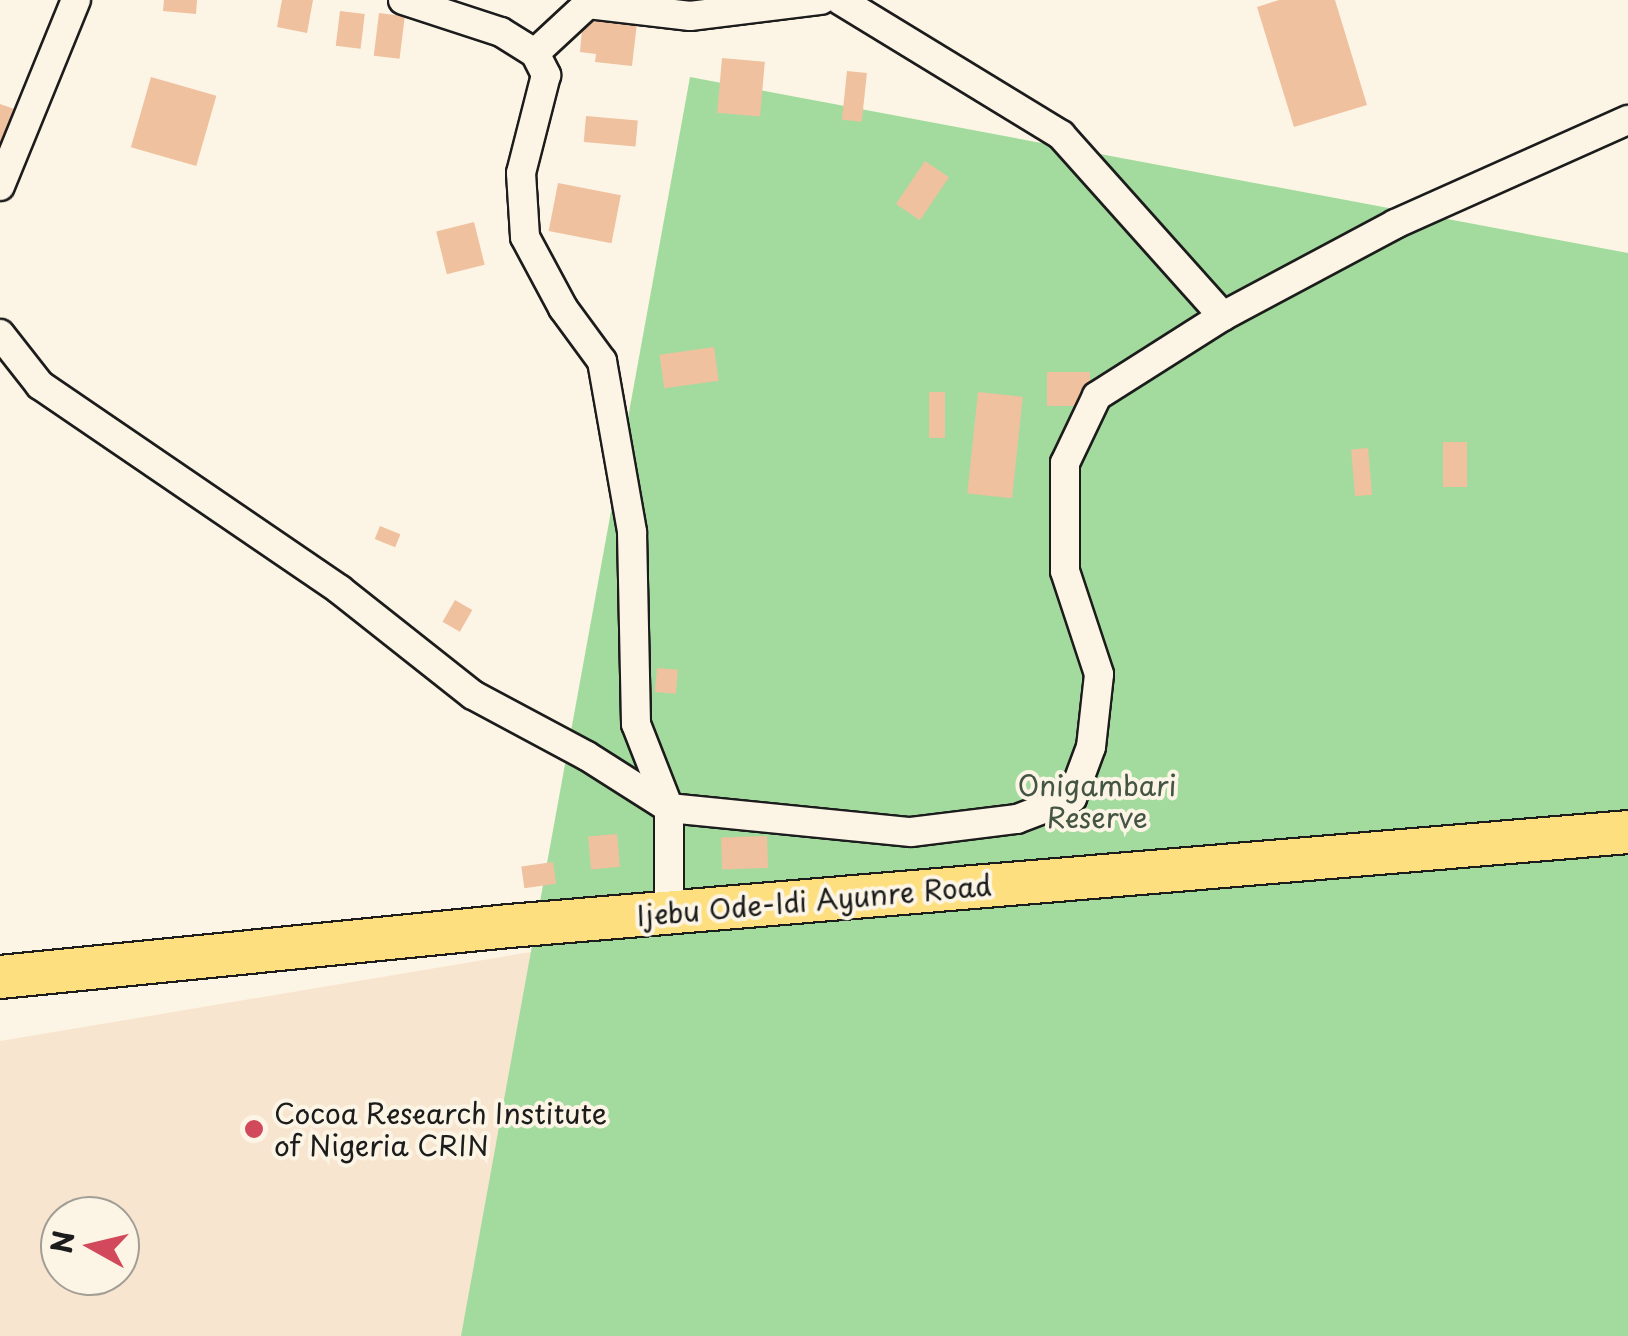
<!DOCTYPE html>
<style>
body{margin:0}
#map{position:relative;width:1628px;height:1336px;overflow:hidden;background:#fcf5e5;font-family:"Playpen Sans",sans-serif}
div>[style]{position:absolute}
.built>*{inset:0;background:#f8e5d0}
.green>*{inset:0;background:#a3db9f}
.building>*{inset:0;background:#efc19f;transform-origin:0 0}
.roads{filter:drop-shadow(2px 0 #1c1c1c) drop-shadow(-2px 0 #1c1c1c) drop-shadow(0 2px #1c1c1c) drop-shadow(0 -2px #1c1c1c)}
.minor>*{height:28px;margin:-14px;padding:0 14px;transform-origin:14px;border-radius:14px;background:#fcf5e5}
.primary>*{height:42px;margin:-21px;padding:0 21px;transform-origin:21px;border-radius:21px;background:#fedf80}
.dots>*{width:28px;height:28px;translate:-50% -50%;box-sizing:border-box;border:5px solid #fcf5e5;border-radius:50%}
span{translate:-50% -50%;white-space:nowrap;text-align:center;line-height:1.15;-webkit-text-stroke:8px #fcf5e5;paint-order:stroke}
.park-label{font-size:28px;color:#445543}
.street-label{font-size:28px;color:#1c1c1c}
.poi-label{font-size:28px;color:#1c1c1c}
.left{translate:0 -50%;text-align:left}
.north{position:absolute;left:40px;top:1196px;width:100px;height:100px;box-sizing:border-box;background:#fcf5e5;border:2px solid #a29e95;border-radius:50%;rotate:278deg;font-size:28px;font-weight:700;line-height:40px;text-align:center;color:#1c1c1c}
.north::after{content:'';display:block;margin:auto;width:35px;height:45px;background:#d1495b;clip-path:polygon(50% 0,100% 100%,50% 72%,0 100%)}
</style>
<div id="map">
<div class="built">
<i style="clip-path:polygon(evenodd,543px 950px,466px 1336px,0 1336px,0 1041px,543px 950px,60px 1216px,120px 1216px,120px 1276px,60px 1276px,60px 1216px)"></i>
</div>
<div class="green">
<i style="clip-path:polygon(690px 77px,1628px 253px,1628px 1336px,461px 1336px)"></i>
</div>
<div class="building">
<i style="clip-path:polygon(164px 0,197px 0,196px 14px,163px 11px)"></i>
<i style="clip-path:polygon(282px 0,313px 0,307px 33px,277px 27px)"></i>
<i style="clip-path:polygon(1279px 0,1335px 0,1367px 105px,1294px 127px,1257px 7px)"></i>
<i style="left:340px;top:11px;width:25px;height:35px;rotate:7deg"></i>
<i style="left:379px;top:13px;width:26px;height:43px;rotate:7deg"></i>
<i style="clip-path:polygon(583px 17px,637px 23px,632px 66px,595px 62px,596px 54px,580px 52px)"></i>
<i style="left:722px;top:58px;width:43px;height:55px;rotate:5deg"></i>
<i style="left:847px;top:71px;width:20px;height:49px;rotate:6deg"></i>
<i style="left:151px;top:77px;width:68px;height:73px;rotate:16deg"></i>
<i style="clip-path:polygon(0 104px,17px 110px,0 152px)"></i>
<i style="left:586px;top:116px;width:52px;height:26px;rotate:5deg"></i>
<i style="left:925px;top:161px;width:29px;height:52px;rotate:34deg"></i>
<i style="left:558px;top:183px;width:64px;height:49px;rotate:11deg"></i>
<i style="left:474px;top:222px;width:44px;height:39px;rotate:76deg"></i>
<i style="left:714px;top:347px;width:34px;height:55px;rotate:82deg"></i>
<i style="left:1047px;top:372px;width:43px;height:34px"></i>
<i style="left:929px;top:392px;width:16px;height:46px"></i>
<i style="left:978px;top:392px;width:45px;height:102px;rotate:6deg"></i>
<i style="left:1443px;top:442px;width:24px;height:45px"></i>
<i style="left:1368px;top:448px;width:47px;height:17px;rotate:85deg"></i>
<i style="left:380px;top:526px;width:22px;height:14px;rotate:22deg"></i>
<i style="left:455px;top:600px;width:20px;height:25px;rotate:30deg"></i>
<i style="left:657px;top:668px;width:21px;height:24px;rotate:5deg"></i>
<i style="left:617px;top:834px;width:33px;height:29px;rotate:85deg"></i>
<i style="left:767px;top:836px;width:32px;height:46px;rotate:88deg"></i>
<i style="left:553px;top:862px;width:22px;height:32px;rotate:82deg"></i>
</div>
<div class="roads">
<div class="minor">
<i style="left:403px;top:0;width:103px;rotate:18.1deg"></i>
<i style="left:501px;top:32px;width:40px;rotate:32deg"></i>
<i style="left:535px;top:53px;width:25px;rotate:63deg"></i>
<i style="left:546px;top:75px;width:101px;rotate:104.3deg"></i>
<i style="left:521px;top:173px;width:64px;rotate:86.4deg"></i>
<i style="left:525px;top:237px;width:81px;rotate:61.8deg"></i>
<i style="left:563px;top:308px;width:66px;rotate:53.7deg"></i>
<i style="left:602px;top:361px;width:174px;rotate:80deg"></i>
<i style="left:632px;top:532px;width:192px;rotate:88.8deg"></i>
<i style="left:636px;top:724px;width:90px;rotate:68.6deg"></i>
<i style="left:669px;top:808px;width:105px;rotate:90deg"></i>
<i style="left:840px;top:0;width:259px;rotate:31.4deg"></i>
<i style="left:1061px;top:135px;width:243px;rotate:48.2deg"></i>
<i style="left:535px;top:53px;width:72px;rotate:-42.8deg"></i>
<i style="left:588px;top:4px;width:103px;rotate:6.7deg"></i>
<i style="left:690px;top:16px;width:132px;rotate:-7deg"></i>
<i style="left:0;top:186px;width:201px;rotate:-67.8deg"></i>
<i style="left:0;top:334px;width:65px;rotate:51.9deg"></i>
<i style="left:40px;top:385px;width:363px;rotate:34.3deg"></i>
<i style="left:340px;top:590px;width:169px;rotate:38.3deg"></i>
<i style="left:473px;top:695px;width:129px;rotate:28.2deg"></i>
<i style="left:587px;top:756px;width:97px;rotate:32.4deg"></i>
<i style="left:669px;top:808px;width:243px;rotate:5.7deg"></i>
<i style="left:911px;top:832px;width:107px;rotate:-7deg"></i>
<i style="left:1017px;top:819px;width:59px;rotate:-20.9deg"></i>
<i style="left:1072px;top:798px;width:54px;rotate:-69.6deg"></i>
<i style="left:1091px;top:747px;width:73px;rotate:-83.7deg"></i>
<i style="left:1099px;top:674px;width:108px;rotate:-108.3deg"></i>
<i style="left:1065px;top:571px;width:108px;rotate:-90deg"></i>
<i style="left:1065px;top:463px;width:74px;rotate:-64.5deg"></i>
<i style="left:1097px;top:396px;width:149px;rotate:-32.4deg"></i>
<i style="left:1223px;top:316px;width:195px;rotate:-28.1deg"></i>
<i style="left:1395px;top:224px;width:255px;rotate:-24.1deg"></i>
</div>
<div class="primary">
<i style="left:0;top:977px;width:512px;rotate:-5.72deg"></i>
<i style="left:509px;top:926px;width:1123px;rotate:-4.8deg"></i>
</div>
</div>
<div class="dots">
<i style="left:254px;top:1129px;background:#d1495b"></i>
</div>
<div class="park-label">
<span style="left:1097px;top:801px">Onigambari<br>Reserve</span>
</div>
<div class="street-label">
<span style="left:814px;top:900px;rotate:-5deg">Ijebu Ode-Idi Ayunre Road</span>
</div>
<div class="poi-label">
<span class="left" style="left:274px;top:1129px">Cocoa Research Institute<br>of Nigeria CRIN</span>
</div>
<div class="north">N</div>
</div>
